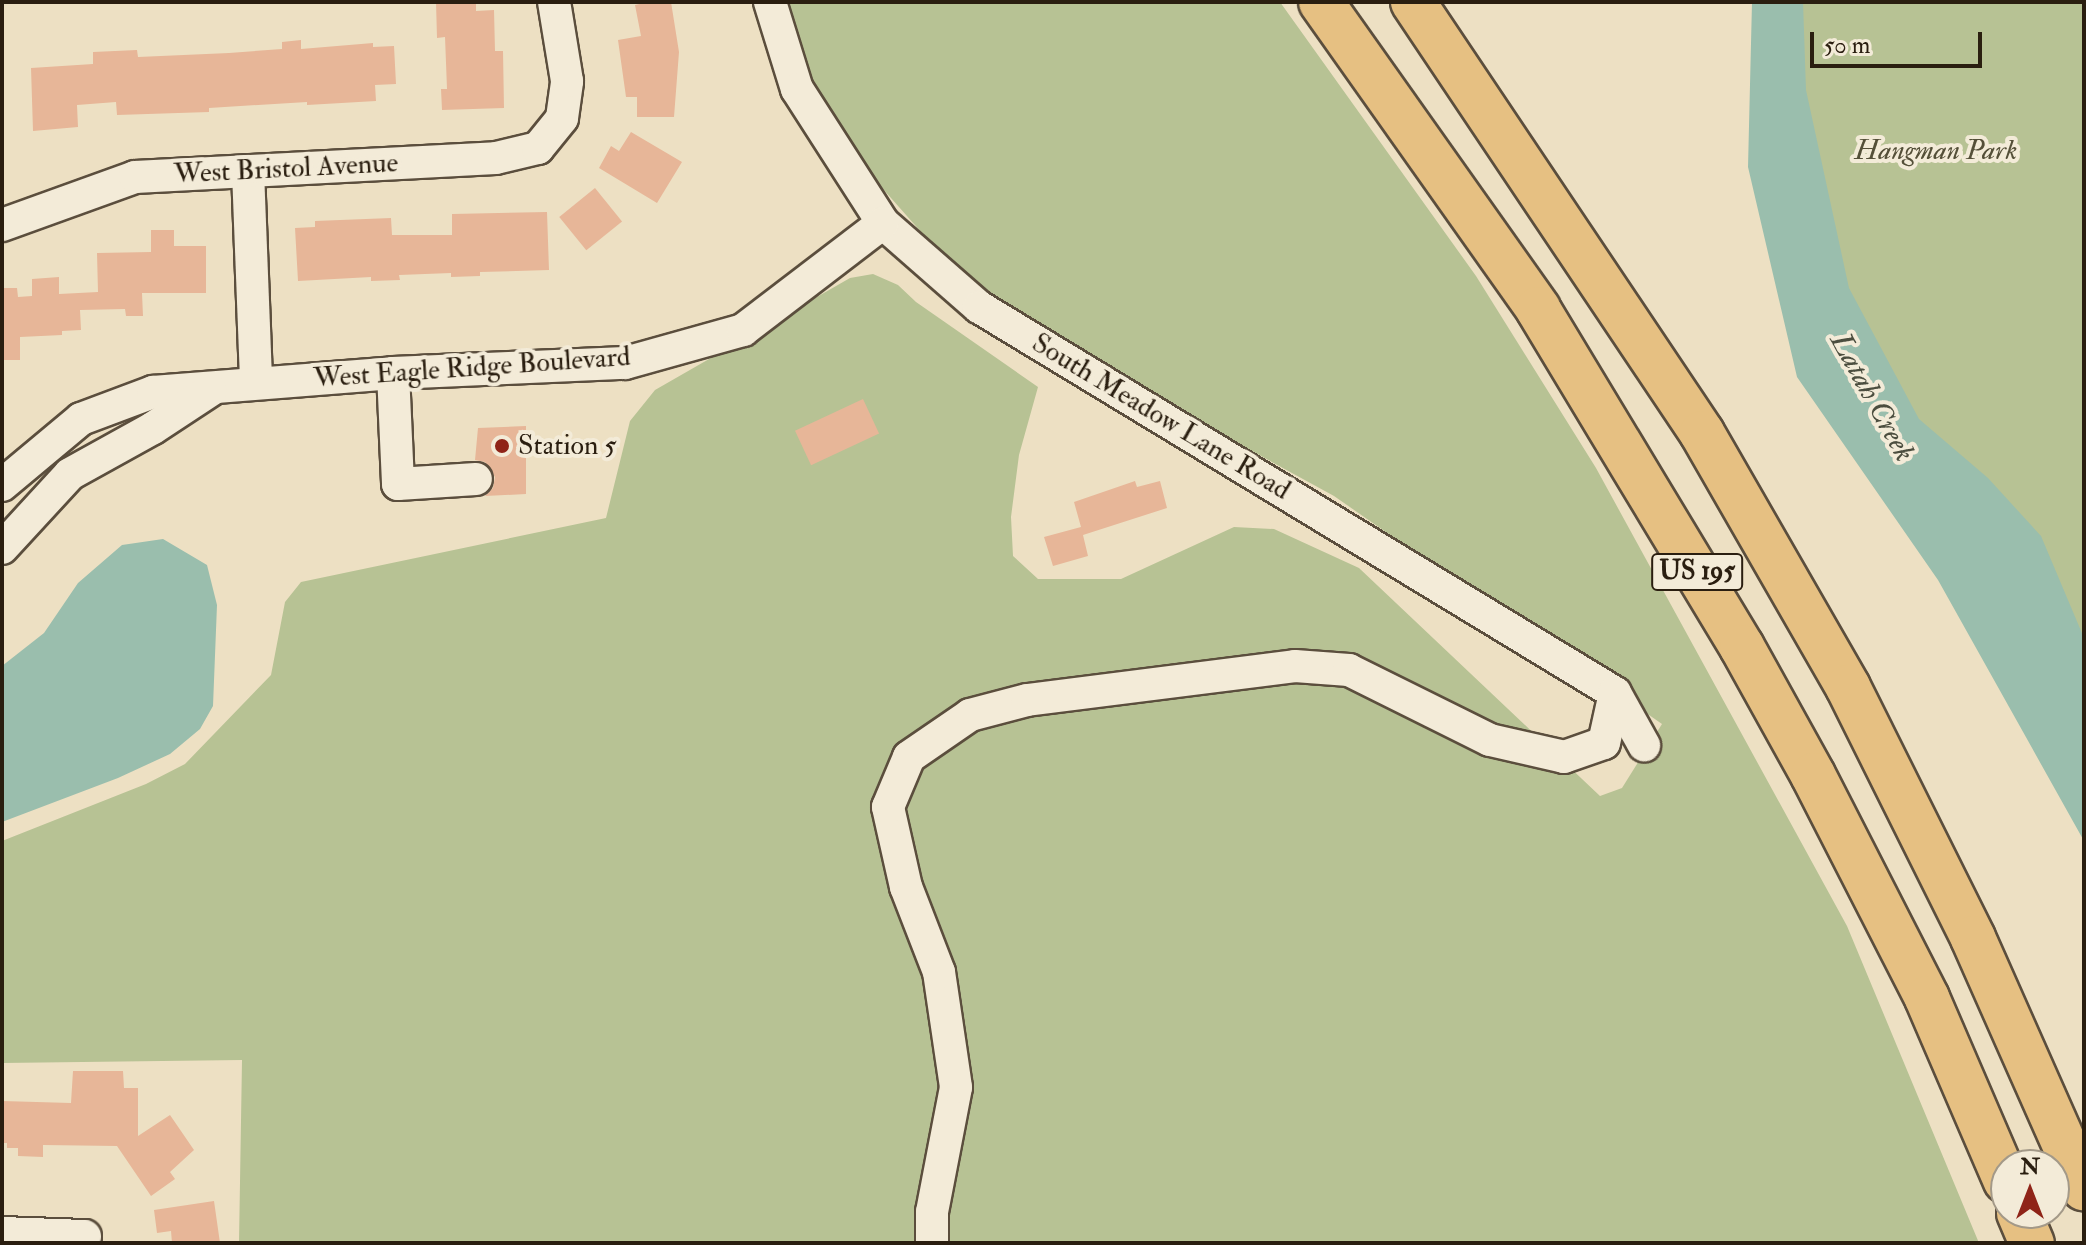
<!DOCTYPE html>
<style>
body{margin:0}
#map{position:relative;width:2086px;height:1245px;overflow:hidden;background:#ede0c3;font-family:"IM FELL Double Pica",serif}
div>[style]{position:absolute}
.green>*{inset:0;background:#b7c294}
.water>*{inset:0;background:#9abead}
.building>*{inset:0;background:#e7b698;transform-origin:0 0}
.roads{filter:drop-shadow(2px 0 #5b4e3d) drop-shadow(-2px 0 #5b4e3d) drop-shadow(0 2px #5b4e3d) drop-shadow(0 -2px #5b4e3d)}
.minor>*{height:32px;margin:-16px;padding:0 16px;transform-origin:16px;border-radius:16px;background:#f3ebd8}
.highway>*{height:44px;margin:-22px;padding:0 22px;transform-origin:22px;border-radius:22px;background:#e6c082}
.dots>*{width:22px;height:22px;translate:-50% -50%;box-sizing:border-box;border:4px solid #f3ebd8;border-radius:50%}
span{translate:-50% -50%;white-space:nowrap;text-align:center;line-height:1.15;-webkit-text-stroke:8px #f3ebd8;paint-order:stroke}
.shield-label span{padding:2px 6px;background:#f3ebd8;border:2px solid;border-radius:6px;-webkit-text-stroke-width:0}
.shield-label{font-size:26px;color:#2a1e10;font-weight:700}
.park-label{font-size:28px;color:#544f38;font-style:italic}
.street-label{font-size:28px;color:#2a1e10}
.poi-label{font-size:28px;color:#2a1e10}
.left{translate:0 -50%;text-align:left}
.water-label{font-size:30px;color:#4c4e3f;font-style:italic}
.frame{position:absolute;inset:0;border:4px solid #2a1e10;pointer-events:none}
.north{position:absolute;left:1990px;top:1149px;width:80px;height:80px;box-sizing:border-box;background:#f3ebd8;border:2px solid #a39988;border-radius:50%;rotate:0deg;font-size:22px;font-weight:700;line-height:32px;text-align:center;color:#2a1e10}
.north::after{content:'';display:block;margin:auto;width:28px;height:36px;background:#8f2418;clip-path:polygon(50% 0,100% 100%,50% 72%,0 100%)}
.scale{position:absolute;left:1810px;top:32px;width:172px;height:36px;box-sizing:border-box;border:4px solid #2a1e10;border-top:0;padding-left:10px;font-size:24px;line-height:28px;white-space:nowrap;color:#2a1e10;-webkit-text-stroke:6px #f3ebd8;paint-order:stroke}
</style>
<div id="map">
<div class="green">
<i style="clip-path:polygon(781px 2px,1280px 2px,1476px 276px,1596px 468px,1847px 926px,1979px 1243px,239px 1243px,242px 1060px,2px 1063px,2px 841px,146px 784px,185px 764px,271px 675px,285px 602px,301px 582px,606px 518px,630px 421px,655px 390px,850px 278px,873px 274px,898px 285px,916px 302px,1038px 387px,1019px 455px,1011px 517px,1013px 556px,1038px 579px,1121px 579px,1234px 527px,1274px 529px,1359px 568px,1600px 796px,1622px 788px,1662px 724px,1334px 496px,1042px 336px,953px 268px,860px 163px,797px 51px)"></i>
<i style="clip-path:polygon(1783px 2px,2084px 2px,2084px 748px,1837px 348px)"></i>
</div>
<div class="water">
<i style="clip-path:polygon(1752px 2px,1803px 2px,1806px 90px,1849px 288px,1919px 419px,1988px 478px,2041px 536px,2084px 638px,2084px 841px,1938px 580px,1797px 377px,1748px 167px)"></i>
<i style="clip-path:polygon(163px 539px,207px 565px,217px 605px,213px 706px,200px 729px,170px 754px,118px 778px,2px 822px,2px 666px,44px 633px,78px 583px,122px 545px)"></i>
</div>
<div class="building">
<i style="clip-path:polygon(436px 2px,476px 2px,476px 11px,494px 10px,495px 51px,503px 51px,504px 108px,442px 110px,441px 89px,447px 89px,445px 37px,437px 38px)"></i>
<i style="clip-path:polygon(648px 2px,671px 2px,679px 52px,674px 117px,637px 117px,637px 97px,626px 97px,618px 40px,641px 36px,635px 5px)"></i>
<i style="clip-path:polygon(301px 40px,301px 49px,373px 43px,373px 47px,394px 46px,396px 84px,375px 85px,376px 101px,307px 105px,307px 102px,209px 108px,209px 112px,117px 115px,116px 102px,77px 105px,78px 127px,33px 131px,31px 68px,93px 64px,93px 52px,137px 50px,138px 57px,229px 53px,282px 49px,282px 42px)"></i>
<i style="clip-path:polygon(631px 132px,682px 162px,657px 203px,599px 168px,611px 146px,619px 151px)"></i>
<i style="left:595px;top:188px;width:43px;height:46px;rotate:51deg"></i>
<i style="clip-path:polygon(547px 212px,549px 270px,480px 272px,480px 276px,451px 277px,451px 273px,399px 275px,400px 280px,371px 281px,371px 277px,298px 281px,295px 228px,315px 227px,315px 221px,391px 218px,392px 235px,452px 235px,452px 214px)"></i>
<i style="clip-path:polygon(151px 230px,174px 230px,174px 246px,206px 246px,206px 293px,142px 293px,143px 316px,126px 316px,125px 309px,80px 310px,81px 330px,62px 331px,62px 335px,20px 337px,20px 360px,2px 360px,2px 288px,17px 288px,18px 297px,32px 296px,32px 279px,59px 277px,59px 294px,98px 292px,97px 253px,151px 252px)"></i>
<i style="left:863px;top:399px;width:38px;height:75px;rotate:65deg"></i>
<i style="clip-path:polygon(526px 426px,526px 494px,485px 496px,493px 488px,495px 477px,485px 462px,475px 460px,478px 428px)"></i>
<i style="clip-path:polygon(1135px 481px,1137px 487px,1160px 481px,1167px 508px,1083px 535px,1088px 556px,1053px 566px,1044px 537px,1081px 527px,1074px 502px)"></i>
<i style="clip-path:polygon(73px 1071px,123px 1071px,124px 1088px,138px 1088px,138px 1136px,170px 1115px,194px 1150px,170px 1172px,175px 1179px,151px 1196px,117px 1146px,43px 1145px,43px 1157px,18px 1156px,18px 1148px,7px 1148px,7px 1143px,2px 1143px,2px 1101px,71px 1103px)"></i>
<i style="clip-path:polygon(214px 1201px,220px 1243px,172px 1243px,171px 1231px,157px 1233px,154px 1210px)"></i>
</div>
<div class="roads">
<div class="minor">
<i style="left:770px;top:2px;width:91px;rotate:72.8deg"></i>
<i style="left:797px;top:89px;width:159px;rotate:57.3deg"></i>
<i style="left:883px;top:223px;width:128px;rotate:41.2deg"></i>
<i style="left:979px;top:307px;width:744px;rotate:31.25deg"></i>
<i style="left:1615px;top:693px;width:60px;rotate:60.9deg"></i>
<i style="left:248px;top:171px;width:211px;rotate:87.8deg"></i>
<i style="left:2px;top:225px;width:141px;rotate:-19.8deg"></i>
<i style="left:135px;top:177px;width:361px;rotate:-3deg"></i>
<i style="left:496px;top:158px;width:43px;rotate:-13.4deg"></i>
<i style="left:538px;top:148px;width:38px;rotate:-51deg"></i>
<i style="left:562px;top:118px;width:37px;rotate:-82deg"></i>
<i style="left:567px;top:81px;width:80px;rotate:-99.3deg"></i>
<i style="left:393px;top:373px;width:111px;rotate:87.4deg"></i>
<i style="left:398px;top:484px;width:78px;rotate:-3.7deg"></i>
<i style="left:2px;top:485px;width:103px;rotate:-39.9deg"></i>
<i style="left:81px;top:419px;width:77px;rotate:-20.6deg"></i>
<i style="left:153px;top:392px;width:241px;rotate:-4.5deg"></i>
<i style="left:393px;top:373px;width:232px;rotate:-2.5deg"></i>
<i style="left:625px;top:363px;width:123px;rotate:-15.6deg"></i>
<i style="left:743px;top:330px;width:176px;rotate:-37.4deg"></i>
<i style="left:2px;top:548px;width:100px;rotate:-47.4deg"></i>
<i style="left:70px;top:474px;width:95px;rotate:-29deg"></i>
<i style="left:153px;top:428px;width:69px;rotate:-33.2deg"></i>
<i style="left:2px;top:1233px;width:83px;rotate:2.1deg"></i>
<i style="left:932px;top:1243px;width:31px;rotate:-90deg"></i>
<i style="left:932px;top:1212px;width:127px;rotate:-79.1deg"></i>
<i style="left:956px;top:1087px;width:116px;rotate:-98.4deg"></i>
<i style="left:939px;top:972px;width:91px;rotate:-111.2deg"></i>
<i style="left:906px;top:887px;width:82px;rotate:-102.7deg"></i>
<i style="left:888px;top:807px;width:54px;rotate:-67.2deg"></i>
<i style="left:909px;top:757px;width:74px;rotate:-34.5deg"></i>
<i style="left:970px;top:715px;width:59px;rotate:-14.7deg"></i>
<i style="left:1027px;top:700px;width:270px;rotate:-7.2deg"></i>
<i style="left:1295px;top:666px;width:54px;rotate:4.2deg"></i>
<i style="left:1349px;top:670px;width:157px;rotate:26.4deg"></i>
<i style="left:1490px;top:740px;width:76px;rotate:12.9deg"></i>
<i style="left:1564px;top:757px;width:42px;rotate:-19.3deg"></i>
<i style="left:1604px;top:743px;width:51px;rotate:-77.6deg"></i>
</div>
<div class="highway">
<i style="left:1321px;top:2px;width:376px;rotate:54.7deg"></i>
<i style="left:1538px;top:309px;width:395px;rotate:58.9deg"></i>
<i style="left:1742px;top:647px;width:146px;rotate:61deg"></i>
<i style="left:1813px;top:775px;width:250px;rotate:62.9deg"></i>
<i style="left:1927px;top:998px;width:199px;rotate:66.7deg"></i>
<i style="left:1413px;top:2px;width:519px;rotate:56.16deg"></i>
<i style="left:1702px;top:433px;width:293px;rotate:60.1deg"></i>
<i style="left:1848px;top:687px;width:280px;rotate:63.5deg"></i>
<i style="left:1973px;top:938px;width:274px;rotate:66.1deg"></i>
<i style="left:2019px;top:1213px;width:33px;rotate:67deg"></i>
</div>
</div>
<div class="dots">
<i style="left:502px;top:446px;background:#8f2418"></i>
</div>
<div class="shield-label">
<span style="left:1697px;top:572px">US 195</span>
</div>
<div class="park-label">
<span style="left:1936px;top:151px">Hangman Park</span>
</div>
<div class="street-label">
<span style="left:286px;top:169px;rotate:-3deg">West Bristol Avenue</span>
<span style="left:472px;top:368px;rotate:-4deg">West Eagle Ridge Boulevard</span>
<span style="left:1161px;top:417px;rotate:31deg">South Meadow Lane Road</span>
</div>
<div class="poi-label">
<span class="left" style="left:518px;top:446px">Station 5</span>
</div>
<div class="water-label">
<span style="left:1872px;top:397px;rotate:61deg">Latah Creek</span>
</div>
<div class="frame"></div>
<div class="north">N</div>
<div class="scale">50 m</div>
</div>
